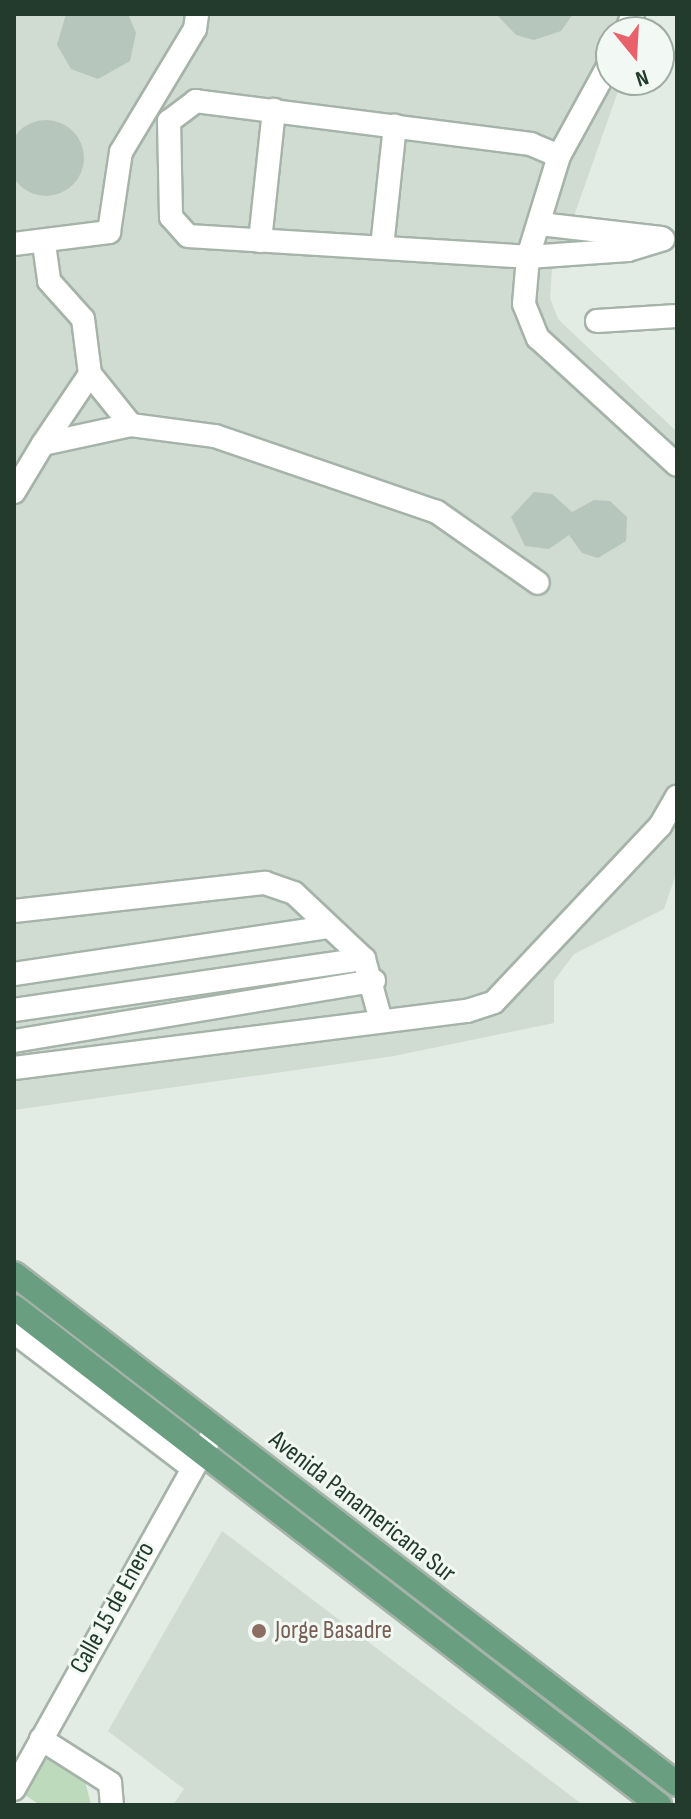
<!DOCTYPE html>
<style>
body{margin:0}
#map{position:relative;width:691px;height:1819px;overflow:hidden;background:#e2ebe4;font-family:"Sofia Sans Condensed",sans-serif}
div>[style]{position:absolute}
.built>*{inset:0;background:#d0dbd2}
.green>*{inset:0;background:#bddbbc}
.building>*{inset:0;background:#b7c6bc}
.round{border-radius:50%}
.roads{filter:drop-shadow(2px 0 #a5b3a9) drop-shadow(-2px 0 #a5b3a9) drop-shadow(0 2px #a5b3a9) drop-shadow(0 -2px #a5b3a9)}
.minor>*{height:22px;margin:-11px;padding:0 11px;transform-origin:11px;border-radius:11px;background:#fff}
.major>*{height:24px;margin:-12px;padding:0 12px;transform-origin:12px;border-radius:12px;background:#699e80}
.dots>*{width:22px;height:22px;translate:-50% -50%;box-sizing:border-box;border:4px solid #f2f8f3;border-radius:50%}
span{translate:-50% -50%;white-space:nowrap;text-align:center;line-height:1.15;-webkit-text-stroke:6px #f2f8f3;paint-order:stroke}
.street-label{font-size:26px;color:#233b2d}
.education-label{font-size:26px;color:#785e54}
.left{translate:0 -50%;text-align:left}
.frame{position:absolute;inset:0;border:16px solid #233b2d;pointer-events:none}
.north{position:absolute;left:595px;top:16px;width:80px;height:80px;box-sizing:border-box;background:#f2f8f3;border:2px solid #9faca4;border-radius:50%;rotate:162deg;font-size:22px;font-weight:700;line-height:32px;text-align:center;color:#233b2d}
.north::after{content:'';display:block;margin:auto;width:28px;height:36px;background:#e9626b;clip-path:polygon(50% 0,100% 100%,50% 72%,0 100%)}
</style>
<div id="map">
<div class="built">
<i style="clip-path:polygon(14px 14px,646px 14px,639px 32px,611px 32px,611px 80px,622px 80px,575px 213px,572px 266px,552px 269px,550px 298px,558px 319px,677px 432px,677px 871px,664px 909px,574px 954px,554px 981px,554px 1023px,394px 1056px,14px 1110px)"></i>
<i style="clip-path:polygon(222px 1531px,583px 1805px,173px 1805px,184px 1789px,108px 1731px)"></i>
</div>
<div class="green">
<i style="clip-path:polygon(14px 1286px,191px 1423px,184px 1432px,14px 1297px)"></i>
<i style="clip-path:polygon(227px 1454px,475px 1643px,469px 1651px,221px 1464px)"></i>
<i style="clip-path:polygon(48px 1756px,85px 1781px,91px 1805px,40px 1805px,25px 1795px)"></i>
</div>
<div class="building">
<i style="clip-path:polygon(66px 14px,128px 14px,136px 33px,130px 61px,98px 79px,71px 69px,57px 45px)"></i>
<i style="clip-path:polygon(496px 14px,573px 14px,561px 31px,534px 40px,516px 35px)"></i>
<i class="round" style="left:8px;top:120px;width:76px;height:76px"></i>
<i style="clip-path:polygon(534px 492px,552px 494px,572px 512px,594px 500px,610px 501px,627px 517px,626px 541px,598px 558px,582px 553px,569px 535px,549px 549px,525px 546px,511px 517px)"></i>
</div>
<div class="roads">
<div class="minor">
<i style="left:626px;top:32px;width:19px;rotate:-69deg"></i>
<i style="left:611px;top:61px;width:108px;rotate:118.7deg"></i>
<i style="left:559px;top:156px;width:106px;rotate:107.1deg"></i>
<i style="left:528px;top:257px;width:47px;rotate:94.9deg"></i>
<i style="left:524px;top:304px;width:37px;rotate:68deg"></i>
<i style="left:538px;top:338px;width:188px;rotate:42.4deg"></i>
<i style="left:559px;top:156px;width:30px;rotate:-157deg"></i>
<i style="left:531px;top:144px;width:338px;rotate:-172.7deg"></i>
<i style="left:196px;top:101px;width:34px;rotate:143deg"></i>
<i style="left:169px;top:121px;width:96px;rotate:88.8deg"></i>
<i style="left:171px;top:217px;width:25px;rotate:48deg"></i>
<i style="left:188px;top:236px;width:341px;rotate:3.5deg"></i>
<i style="left:528px;top:257px;width:100px;rotate:-4deg"></i>
<i style="left:628px;top:250px;width:37px;rotate:-17deg"></i>
<i style="left:540px;top:224px;width:122px;rotate:6.6deg"></i>
<i style="left:260px;top:241px;width:132px;rotate:-83.9deg"></i>
<i style="left:14px;top:244px;width:96px;rotate:-7.2deg"></i>
<i style="left:109px;top:232px;width:81px;rotate:-81.5deg"></i>
<i style="left:121px;top:152px;width:144px;rotate:-59deg"></i>
<i style="left:195px;top:29px;width:15px;rotate:-82deg"></i>
<i style="left:44px;top:244px;width:37px;rotate:82deg"></i>
<i style="left:49px;top:281px;width:51px;rotate:48.2deg"></i>
<i style="left:83px;top:319px;width:55px;rotate:82.7deg"></i>
<i style="left:90px;top:374px;width:65px;rotate:51.2deg"></i>
<i style="left:382px;top:247px;width:122px;rotate:-83.9deg"></i>
<i style="left:597px;top:321px;width:80px;rotate:-3.6deg"></i>
<i style="left:43px;top:444px;width:84px;rotate:-56.1deg"></i>
<i style="left:14px;top:492px;width:56px;rotate:-58.9deg"></i>
<i style="left:43px;top:444px;width:90px;rotate:-12.2deg"></i>
<i style="left:131px;top:425px;width:85px;rotate:7.5deg"></i>
<i style="left:215px;top:436px;width:235px;rotate:18.9deg"></i>
<i style="left:437px;top:512px;width:123px;rotate:35.1deg"></i>
<i style="left:14px;top:911px;width:253px;rotate:-6.4deg"></i>
<i style="left:265px;top:883px;width:31px;rotate:19deg"></i>
<i style="left:294px;top:893px;width:96px;rotate:43.3deg"></i>
<i style="left:364px;top:959px;width:60px;rotate:74.6deg"></i>
<i style="left:14px;top:974px;width:317px;rotate:-8.5deg"></i>
<i style="left:14px;top:1010px;width:354px;rotate:-8.3deg"></i>
<i style="left:14px;top:1041px;width:365px;rotate:-9.5deg"></i>
<i style="left:14px;top:1068px;width:457px;rotate:-7.2deg"></i>
<i style="left:467px;top:1011px;width:28px;rotate:-18deg"></i>
<i style="left:494px;top:1002px;width:242px;rotate:-46.7deg"></i>
<i style="left:660px;top:826px;width:34px;rotate:-60deg"></i>
<i style="left:14px;top:1332px;width:223px;rotate:37.3deg"></i>
<i style="left:41px;top:1739px;width:82px;rotate:32.5deg"></i>
<i style="left:110px;top:1783px;width:22px;rotate:85deg"></i>
<i style="left:14px;top:1789px;width:412px;rotate:-60.8deg"></i>
</div>
<div class="major">
<i style="left:14px;top:1274px;width:836px;rotate:37.57deg"></i>
<i style="left:14px;top:1307px;width:815px;rotate:37.67deg"></i>
</div>
</div>
<div class="dots">
<i style="left:259px;top:1631px;background:#8d6e63"></i>
</div>
<div class="street-label">
<span style="left:362px;top:1507px;rotate:38deg">Avenida Panamericana Sur</span>
<span style="left:113px;top:1608px;rotate:-61deg">Calle 15 de Enero</span>
</div>
<div class="education-label">
<span class="left" style="left:275px;top:1631px">Jorge Basadre</span>
</div>
<div class="frame"></div>
<div class="north">N</div>
</div>
